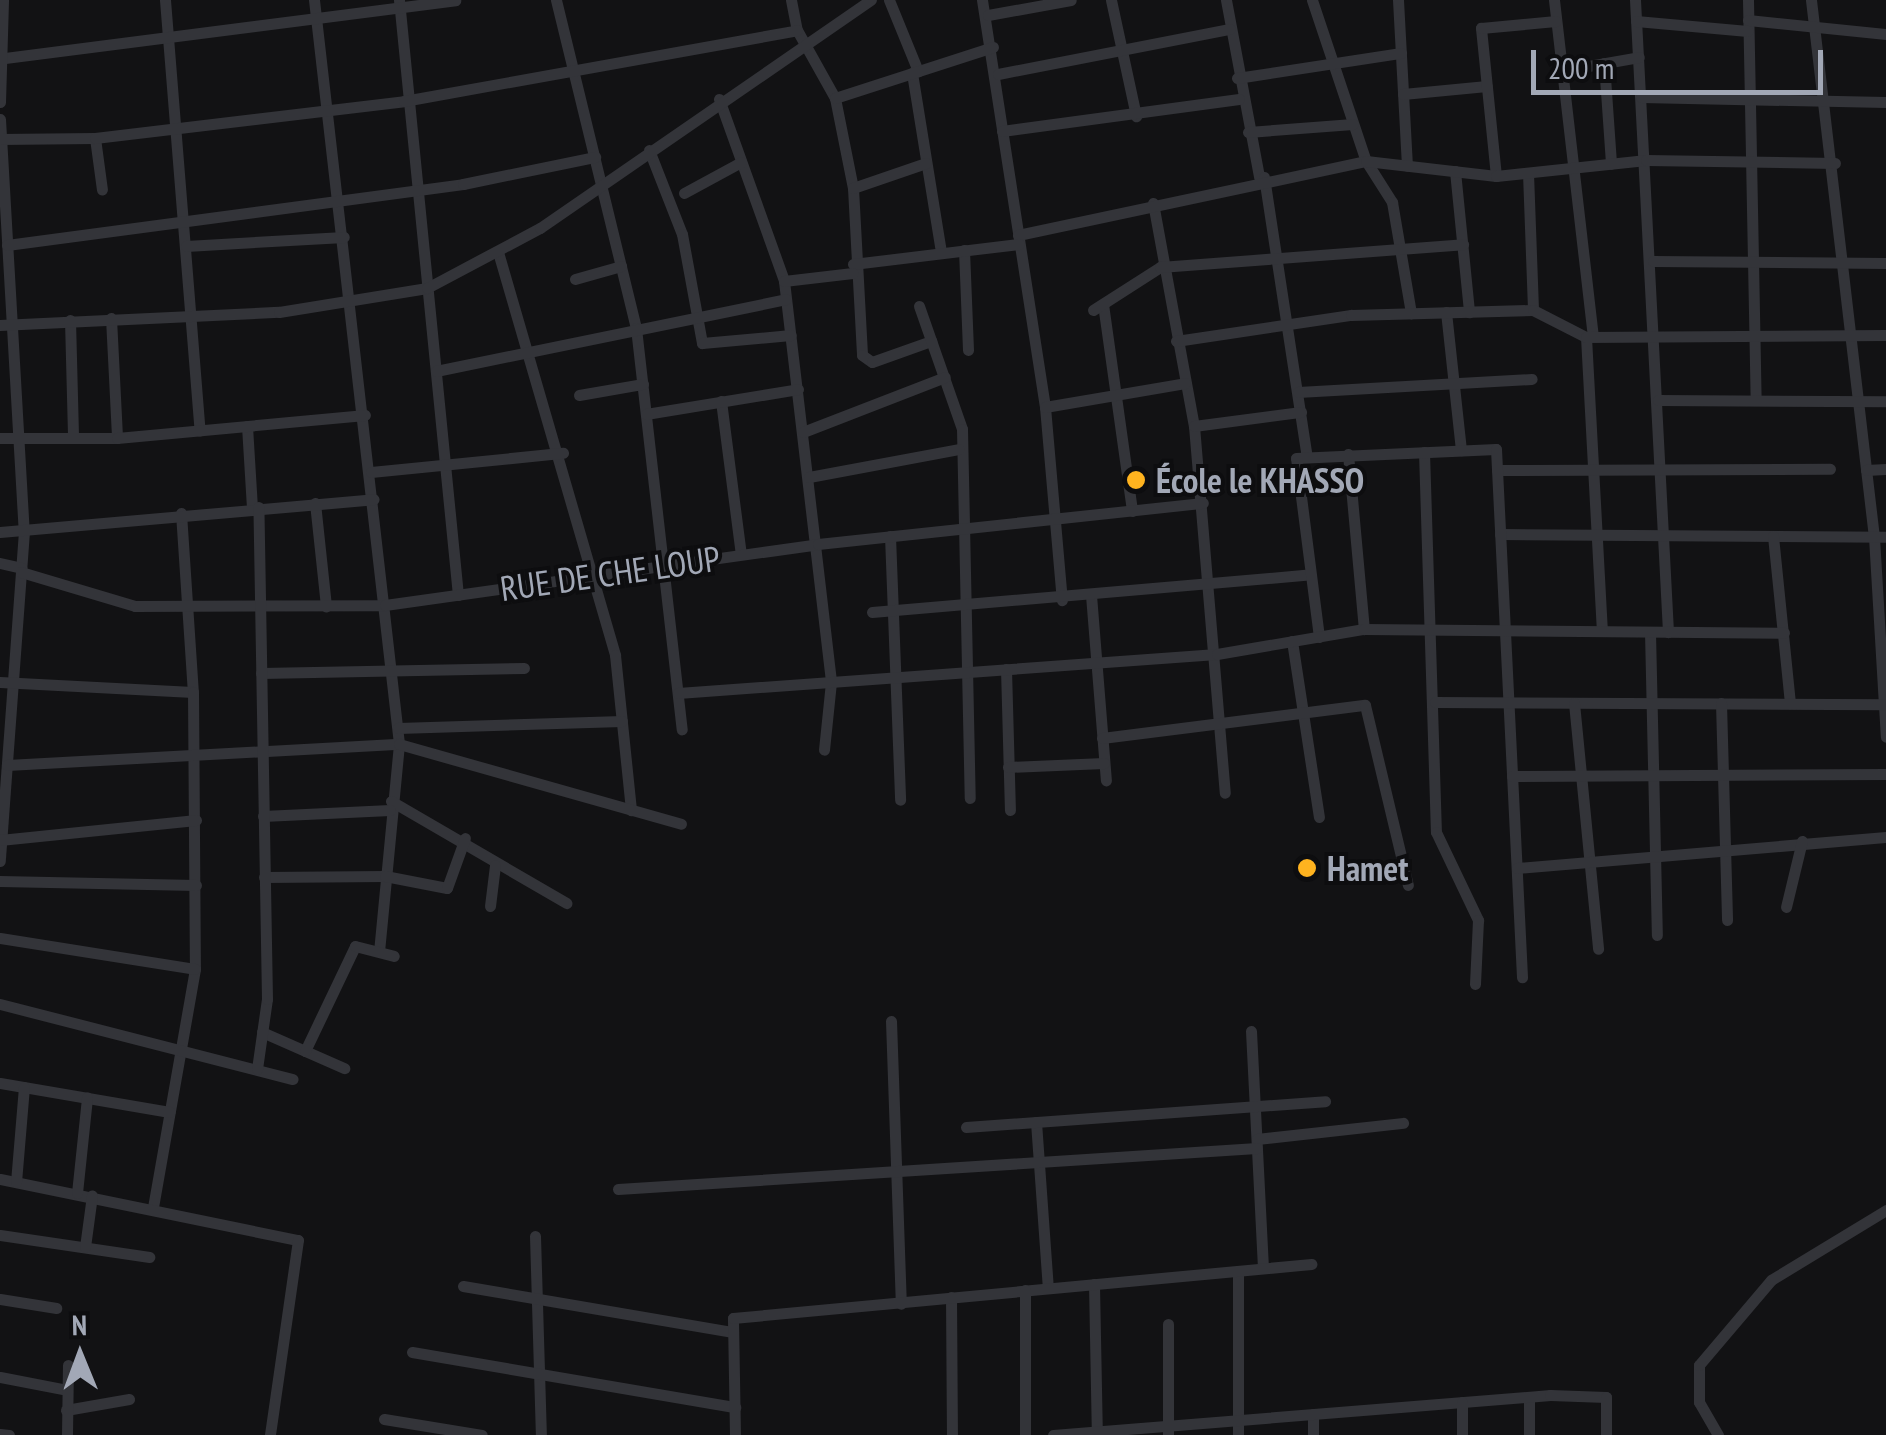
<!DOCTYPE html>
<meta charset="utf-8">
<style>
body{margin:0}
#map{position:relative;width:1886px;height:1435px;overflow:hidden;background:#121214;font-family:"PT Sans Narrow",sans-serif}
div>[style]{position:absolute}
.minor>*{height:11px;margin:-5.5px;padding:0 5.5px;transform-origin:5.5px;border-radius:5.5px;background:#333439}
.dots>*{width:28px;height:28px;translate:-50% -50%;box-sizing:border-box;border:5px solid #0d0d0f;border-radius:50%}
span{translate:-50% -50%;white-space:nowrap;text-align:center;line-height:1.15;-webkit-text-stroke:8px #0d0d0f;paint-order:stroke}
.poi-label{font-size:35px;color:#a2a8b6;font-weight:700}
.left{translate:0 -50%;text-align:left}
.street-label{font-size:35px;color:#a2a8b6}
.north{position:absolute;left:30px;top:1305px;width:100px;height:100px;-webkit-text-stroke:8px #0d0d0f;paint-order:stroke;rotate:359deg;font-size:28px;font-weight:700;line-height:40px;text-align:center;color:#a2a8b6}
.north::after{content:'';display:block;margin:auto;width:35px;height:45px;background:#a2a8b6;clip-path:polygon(50% 0,100% 100%,50% 72%,0 100%)}
.scale{position:absolute;left:1531px;top:50px;width:292px;height:45px;box-sizing:border-box;border:5px solid #a2a8b6;border-top:0;padding-left:12px;font-size:30px;line-height:35px;white-space:nowrap;color:#a2a8b6;-webkit-text-stroke:8px #0d0d0f;paint-order:stroke}
</style>
<div id="map">
<div class="minor">
<i style="left:165px;top:0;width:432px;rotate:85.4deg"></i>
<i style="left:314px;top:0;width:749px;rotate:83.48deg"></i>
<i style="left:399px;top:744px;width:208px;rotate:95.5deg"></i>
<i style="left:399px;top:0;width:598px;rotate:84.34deg"></i>
<i style="left:556px;top:0;width:338px;rotate:76.3deg"></i>
<i style="left:636px;top:328px;width:404px;rotate:83.5deg"></i>
<i style="left:791px;top:0;width:31px;rotate:79deg"></i>
<i style="left:797px;top:30px;width:78px;rotate:60.8deg"></i>
<i style="left:835px;top:98px;width:92px;rotate:78.7deg"></i>
<i style="left:853px;top:188px;width:167px;rotate:86.9deg"></i>
<i style="left:862px;top:355px;width:12px;rotate:35deg"></i>
<i style="left:872px;top:362px;width:63px;rotate:-19.6deg"></i>
<i style="left:889px;top:0;width:77px;rotate:67.8deg"></i>
<i style="left:982px;top:0;width:412px;rotate:81.2deg"></i>
<i style="left:1045px;top:407px;width:194px;rotate:85deg"></i>
<i style="left:1111px;top:0;width:119px;rotate:77.8deg"></i>
<i style="left:1226px;top:0;width:180px;rotate:79.4deg"></i>
<i style="left:1312px;top:0;width:170px;rotate:71.5deg"></i>
<i style="left:1366px;top:161px;width:49px;rotate:57.6deg"></i>
<i style="left:1392px;top:202px;width:113px;rotate:80.3deg"></i>
<i style="left:1398px;top:0;width:166px;rotate:86.9deg"></i>
<i style="left:1554px;top:0;width:338px;rotate:83.4deg"></i>
<i style="left:1635px;top:0;width:633px;rotate:87.01deg"></i>
<i style="left:1748px;top:0;width:400px;rotate:88.9deg"></i>
<i style="left:1811px;top:0;width:541px;rotate:83.31deg"></i>
<i style="left:1874px;top:537px;width:200px;rotate:86.6deg"></i>
<i style="left:988px;top:15px;width:84px;rotate:-10.2deg"></i>
<i style="left:1748px;top:20px;width:139px;rotate:5.8deg"></i>
<i style="left:1636px;top:21px;width:112px;rotate:5.1deg"></i>
<i style="left:5px;top:58px;width:454px;rotate:-7.3deg"></i>
<i style="left:1604px;top:63px;width:101px;rotate:86deg"></i>
<i style="left:1560px;top:71px;width:80px;rotate:-10deg"></i>
<i style="left:912px;top:73px;width:182px;rotate:80.8deg"></i>
<i style="left:998px;top:74px;width:236px;rotate:-11deg"></i>
<i style="left:1237px;top:78px;width:166px;rotate:-8.7deg"></i>
<i style="left:1403px;top:94px;width:84px;rotate:-5.4deg"></i>
<i style="left:1641px;top:97px;width:245px;rotate:1.2deg"></i>
<i style="left:835px;top:98px;width:166px;rotate:-17.9deg"></i>
<i style="left:719px;top:99px;width:193px;rotate:70.3deg"></i>
<i style="left:784px;top:281px;width:404px;rotate:83.3deg"></i>
<i style="left:831px;top:682px;width:68px;rotate:95.9deg"></i>
<i style="left:0;top:102px;width:102px;rotate:-88.3deg"></i>
<i style="left:0;top:119px;width:413px;rotate:86.7deg"></i>
<i style="left:24px;top:531px;width:331px;rotate:94.2deg"></i>
<i style="left:1002px;top:131px;width:239px;rotate:-7.7deg"></i>
<i style="left:1248px;top:132px;width:105px;rotate:-4.4deg"></i>
<i style="left:95px;top:138px;width:52px;rotate:82.3deg"></i>
<i style="left:0;top:139px;width:95px;rotate:-0.6deg"></i>
<i style="left:95px;top:138px;width:311px;rotate:-6.8deg"></i>
<i style="left:404px;top:101px;width:399px;rotate:-10.2deg"></i>
<i style="left:649px;top:150px;width:90px;rotate:68.6deg"></i>
<i style="left:682px;top:234px;width:111px;rotate:79.6deg"></i>
<i style="left:702px;top:343px;width:89px;rotate:-5.1deg"></i>
<i style="left:1455px;top:171px;width:142px;rotate:84.3deg"></i>
<i style="left:1528px;top:173px;width:137px;rotate:87.9deg"></i>
<i style="left:1496px;top:176px;width:149px;rotate:-95.8deg"></i>
<i style="left:1481px;top:28px;width:75px;rotate:-5.3deg"></i>
<i style="left:1264px;top:177px;width:283px;rotate:81.3deg"></i>
<i style="left:853px;top:188px;width:77px;rotate:-18.9deg"></i>
<i style="left:684px;top:193px;width:65px;rotate:-28.5deg"></i>
<i style="left:1153px;top:203px;width:227px;rotate:79.6deg"></i>
<i style="left:1194px;top:426px;width:368px;rotate:85.2deg"></i>
<i style="left:1018px;top:235px;width:356px;rotate:-12deg"></i>
<i style="left:1366px;top:161px;width:131px;rotate:6.6deg"></i>
<i style="left:1496px;top:176px;width:151px;rotate:-6.1deg"></i>
<i style="left:1646px;top:160px;width:189px;rotate:0.9deg"></i>
<i style="left:7px;top:245px;width:460px;rotate:-7.6deg"></i>
<i style="left:463px;top:184px;width:135px;rotate:-11.6deg"></i>
<i style="left:186px;top:246px;width:158px;rotate:-3.3deg"></i>
<i style="left:964px;top:250px;width:100px;rotate:87.7deg"></i>
<i style="left:498px;top:252px;width:420px;rotate:73.8deg"></i>
<i style="left:615px;top:655px;width:156px;rotate:84.1deg"></i>
<i style="left:1653px;top:261px;width:233px;rotate:0.5deg"></i>
<i style="left:853px;top:264px;width:167px;rotate:-6.9deg"></i>
<i style="left:575px;top:279px;width:48px;rotate:-15.8deg"></i>
<i style="left:784px;top:281px;width:69px;rotate:-6.6deg"></i>
<i style="left:1103px;top:304px;width:209px;rotate:82deg"></i>
<i style="left:919px;top:306px;width:130px;rotate:70.7deg"></i>
<i style="left:962px;top:429px;width:369px;rotate:88.8deg"></i>
<i style="left:1093px;top:310px;width:80px;rotate:-32.7deg"></i>
<i style="left:1160px;top:267px;width:304px;rotate:-4.3deg"></i>
<i style="left:1446px;top:312px;width:139px;rotate:83.8deg"></i>
<i style="left:111px;top:318px;width:120px;rotate:87.1deg"></i>
<i style="left:70px;top:320px;width:118px;rotate:88.5deg"></i>
<i style="left:0;top:325px;width:279px;rotate:-2.7deg"></i>
<i style="left:279px;top:312px;width:150px;rotate:-9.2deg"></i>
<i style="left:427px;top:288px;width:128px;rotate:-28deg"></i>
<i style="left:540px;top:228px;width:402px;rotate:-34.6deg"></i>
<i style="left:1586px;top:337px;width:294px;rotate:86.9deg"></i>
<i style="left:1176px;top:341px;width:177px;rotate:-8.5deg"></i>
<i style="left:1351px;top:315px;width:182px;rotate:-1.6deg"></i>
<i style="left:1533px;top:310px;width:59px;rotate:27deg"></i>
<i style="left:1586px;top:337px;width:300px;rotate:-0.4deg"></i>
<i style="left:436px;top:371px;width:357px;rotate:-11.6deg"></i>
<i style="left:1298px;top:392px;width:234px;rotate:-3.2deg"></i>
<i style="left:579px;top:395px;width:65px;rotate:-9.8deg"></i>
<i style="left:1658px;top:400px;width:228px;rotate:0.3deg"></i>
<i style="left:721px;top:401px;width:154px;rotate:82.6deg"></i>
<i style="left:1045px;top:407px;width:142px;rotate:-9.7deg"></i>
<i style="left:646px;top:414px;width:154px;rotate:-9.3deg"></i>
<i style="left:247px;top:426px;width:82px;rotate:86.5deg"></i>
<i style="left:1194px;top:426px;width:108px;rotate:-7.5deg"></i>
<i style="left:803px;top:432px;width:152px;rotate:-21.2deg"></i>
<i style="left:0;top:438px;width:117px"></i>
<i style="left:117px;top:438px;width:249px;rotate:-5.3deg"></i>
<i style="left:1424px;top:452px;width:380px;rotate:88.2deg"></i>
<i style="left:1436px;top:832px;width:98px;rotate:64.5deg"></i>
<i style="left:1478px;top:920px;width:64px;rotate:92.7deg"></i>
<i style="left:1348px;top:454px;width:176px;rotate:84.8deg"></i>
<i style="left:1497px;top:470px;width:333px;rotate:-0.2deg"></i>
<i style="left:1866px;top:470px;width:20px;rotate:-3deg"></i>
<i style="left:371px;top:472px;width:193px;rotate:-5.7deg"></i>
<i style="left:809px;top:477px;width:152px;rotate:-10.6deg"></i>
<i style="left:315px;top:503px;width:104px;rotate:83.9deg"></i>
<i style="left:181px;top:513px;width:179px;rotate:86.2deg"></i>
<i style="left:0;top:532px;width:375px;rotate:-5deg"></i>
<i style="left:1500px;top:534px;width:386px;rotate:0.4deg"></i>
<i style="left:890px;top:536px;width:264px;rotate:87.8deg"></i>
<i style="left:1773px;top:536px;width:168px;rotate:84.2deg"></i>
<i style="left:0;top:563px;width:22px;rotate:13deg"></i>
<i style="left:21px;top:572px;width:119px;rotate:16.6deg"></i>
<i style="left:135px;top:606px;width:250px;rotate:-0.2deg"></i>
<i style="left:385px;top:605px;width:437px;rotate:-8deg"></i>
<i style="left:818px;top:544px;width:387px;rotate:-6.1deg"></i>
<i style="left:1091px;top:595px;width:186px;rotate:85.4deg"></i>
<i style="left:872px;top:612px;width:435px;rotate:-4.9deg"></i>
<i style="left:1650px;top:632px;width:303px;rotate:88.7deg"></i>
<i style="left:1319px;top:637px;width:180px;rotate:-97.3deg"></i>
<i style="left:1296px;top:458px;width:200px;rotate:-2.6deg"></i>
<i style="left:1496px;top:449px;width:529px;rotate:87.18deg"></i>
<i style="left:1292px;top:641px;width:178px;rotate:81.3deg"></i>
<i style="left:1006px;top:669px;width:141px;rotate:88.4deg"></i>
<i style="left:261px;top:673px;width:263px;rotate:-1.1deg"></i>
<i style="left:0;top:682px;width:193px;rotate:3deg"></i>
<i style="left:193px;top:692px;width:277px;rotate:89.6deg"></i>
<i style="left:195px;top:969px;width:241px;rotate:100deg"></i>
<i style="left:678px;top:693px;width:540px;rotate:-4.14deg"></i>
<i style="left:1217px;top:654px;width:149px;rotate:-9.7deg"></i>
<i style="left:1364px;top:629px;width:420px;rotate:0.5deg"></i>
<i style="left:1435px;top:702px;width:451px;rotate:0.3deg"></i>
<i style="left:1574px;top:703px;width:247px;rotate:84.4deg"></i>
<i style="left:1721px;top:703px;width:217px;rotate:88.4deg"></i>
<i style="left:398px;top:728px;width:224px;rotate:-1.8deg"></i>
<i style="left:1102px;top:738px;width:265px;rotate:-7.2deg"></i>
<i style="left:1365px;top:705px;width:185px;rotate:76.6deg"></i>
<i style="left:7px;top:765px;width:393px;rotate:-3.1deg"></i>
<i style="left:399px;top:744px;width:293px;rotate:15.8deg"></i>
<i style="left:1008px;top:767px;width:96px;rotate:-2.4deg"></i>
<i style="left:1512px;top:776px;width:374px;rotate:-0.3deg"></i>
<i style="left:391px;top:801px;width:203px;rotate:30.2deg"></i>
<i style="left:263px;top:816px;width:127px;rotate:-2.7deg"></i>
<i style="left:0;top:840px;width:197px;rotate:-5.8deg"></i>
<i style="left:1517px;top:868px;width:370px;rotate:-4.8deg"></i>
<i style="left:264px;top:877px;width:121px;rotate:-0.5deg"></i>
<i style="left:385px;top:876px;width:63px;rotate:11deg"></i>
<i style="left:447px;top:888px;width:53px;rotate:-70.2deg"></i>
<i style="left:0;top:881px;width:196px;rotate:1.2deg"></i>
<i style="left:490px;top:906px;width:41px;rotate:-83deg"></i>
<i style="left:1786px;top:907px;width:68px;rotate:-76.4deg"></i>
<i style="left:0;top:938px;width:197px;rotate:9deg"></i>
<i style="left:0;top:1004px;width:302px;rotate:14.4deg"></i>
<i style="left:891px;top:1021px;width:283px;rotate:88deg"></i>
<i style="left:1251px;top:1031px;width:237px;rotate:87.1deg"></i>
<i style="left:262px;top:1032px;width:90px;rotate:23.7deg"></i>
<i style="left:305px;top:1051px;width:116px;rotate:-64.5deg"></i>
<i style="left:355px;top:946px;width:40px;rotate:14.4deg"></i>
<i style="left:257px;top:1069px;width:71px;rotate:-81.9deg"></i>
<i style="left:267px;top:999px;width:492px;rotate:-91deg"></i>
<i style="left:0;top:1083px;width:172px;rotate:9.7deg"></i>
<i style="left:1036px;top:1122px;width:166px;rotate:85.9deg"></i>
<i style="left:966px;top:1127px;width:360px;rotate:-4.1deg"></i>
<i style="left:1257px;top:1139px;width:147px;rotate:-6.3deg"></i>
<i style="left:0;top:1179px;width:304px;rotate:11.6deg"></i>
<i style="left:298px;top:1240px;width:197px;rotate:98.2deg"></i>
<i style="left:16px;top:1182px;width:95px;rotate:-85.2deg"></i>
<i style="left:618px;top:1189px;width:640px;rotate:-3.67deg"></i>
<i style="left:77px;top:1193px;width:96px;rotate:-84deg"></i>
<i style="left:0;top:1235px;width:151px;rotate:8.4deg"></i>
<i style="left:535px;top:1236px;width:199px;rotate:88.3deg"></i>
<i style="left:85px;top:1247px;width:52px;rotate:-82.3deg"></i>
<i style="left:1238px;top:1271px;width:164px;rotate:90deg"></i>
<i style="left:1094px;top:1284px;width:151px;rotate:88.9deg"></i>
<i style="left:463px;top:1286px;width:274px;rotate:9.7deg"></i>
<i style="left:951px;top:1297px;width:138px;rotate:89.6deg"></i>
<i style="left:0;top:1299px;width:57px;rotate:9.1deg"></i>
<i style="left:412px;top:1352px;width:328px;rotate:9.7deg"></i>
<i style="left:0;top:1377px;width:68px;rotate:11deg"></i>
<i style="left:1529px;top:1400px;width:35px;rotate:90deg"></i>
<i style="left:66px;top:1410px;width:64px;rotate:-9.9deg"></i>
<i style="left:1313px;top:1414px;width:21px;rotate:90deg"></i>
<i style="left:384px;top:1419px;width:99px;rotate:9.3deg"></i>
<i style="left:0;top:1434px;width:9px;rotate:6deg"></i>
<i style="left:67px;top:1435px;width:70px;rotate:-89.2deg"></i>
<i style="left:735px;top:1435px;width:117px;rotate:-91deg"></i>
<i style="left:733px;top:1318px;width:581px;rotate:-5.34deg"></i>
<i style="left:1025px;top:1435px;width:145px;rotate:-90deg"></i>
<i style="left:1053px;top:1435px;width:499px;rotate:-4.6deg"></i>
<i style="left:1550px;top:1395px;width:56px;rotate:2deg"></i>
<i style="left:1606px;top:1397px;width:38px;rotate:90deg"></i>
<i style="left:1168px;top:1435px;width:111px;rotate:-90deg"></i>
<i style="left:1462px;top:1435px;width:33px;rotate:-90deg"></i>
<i style="left:1718px;top:1435px;width:38px;rotate:-120deg"></i>
<i style="left:1699px;top:1402px;width:37px;rotate:-90deg"></i>
<i style="left:1699px;top:1365px;width:111px;rotate:-49.7deg"></i>
<i style="left:1771px;top:1280px;width:135px;rotate:-31.3deg"></i>
</div>
<div class="dots">
<i style="left:1136px;top:480px;background:#ffb31f"></i>
<i style="left:1307px;top:868px;background:#ffb31f"></i>
</div>
<div class="poi-label">
<span class="left" style="left:1156px;top:480px">École le KHASSO</span>
<span class="left" style="left:1327px;top:868px">Hamet</span>
</div>
<div class="street-label">
<span style="left:610px;top:573px;rotate:-8deg">RUE DE CHE LOUP</span>
</div>
<div class="north">N</div>
<div class="scale">200 m</div>
</div>
